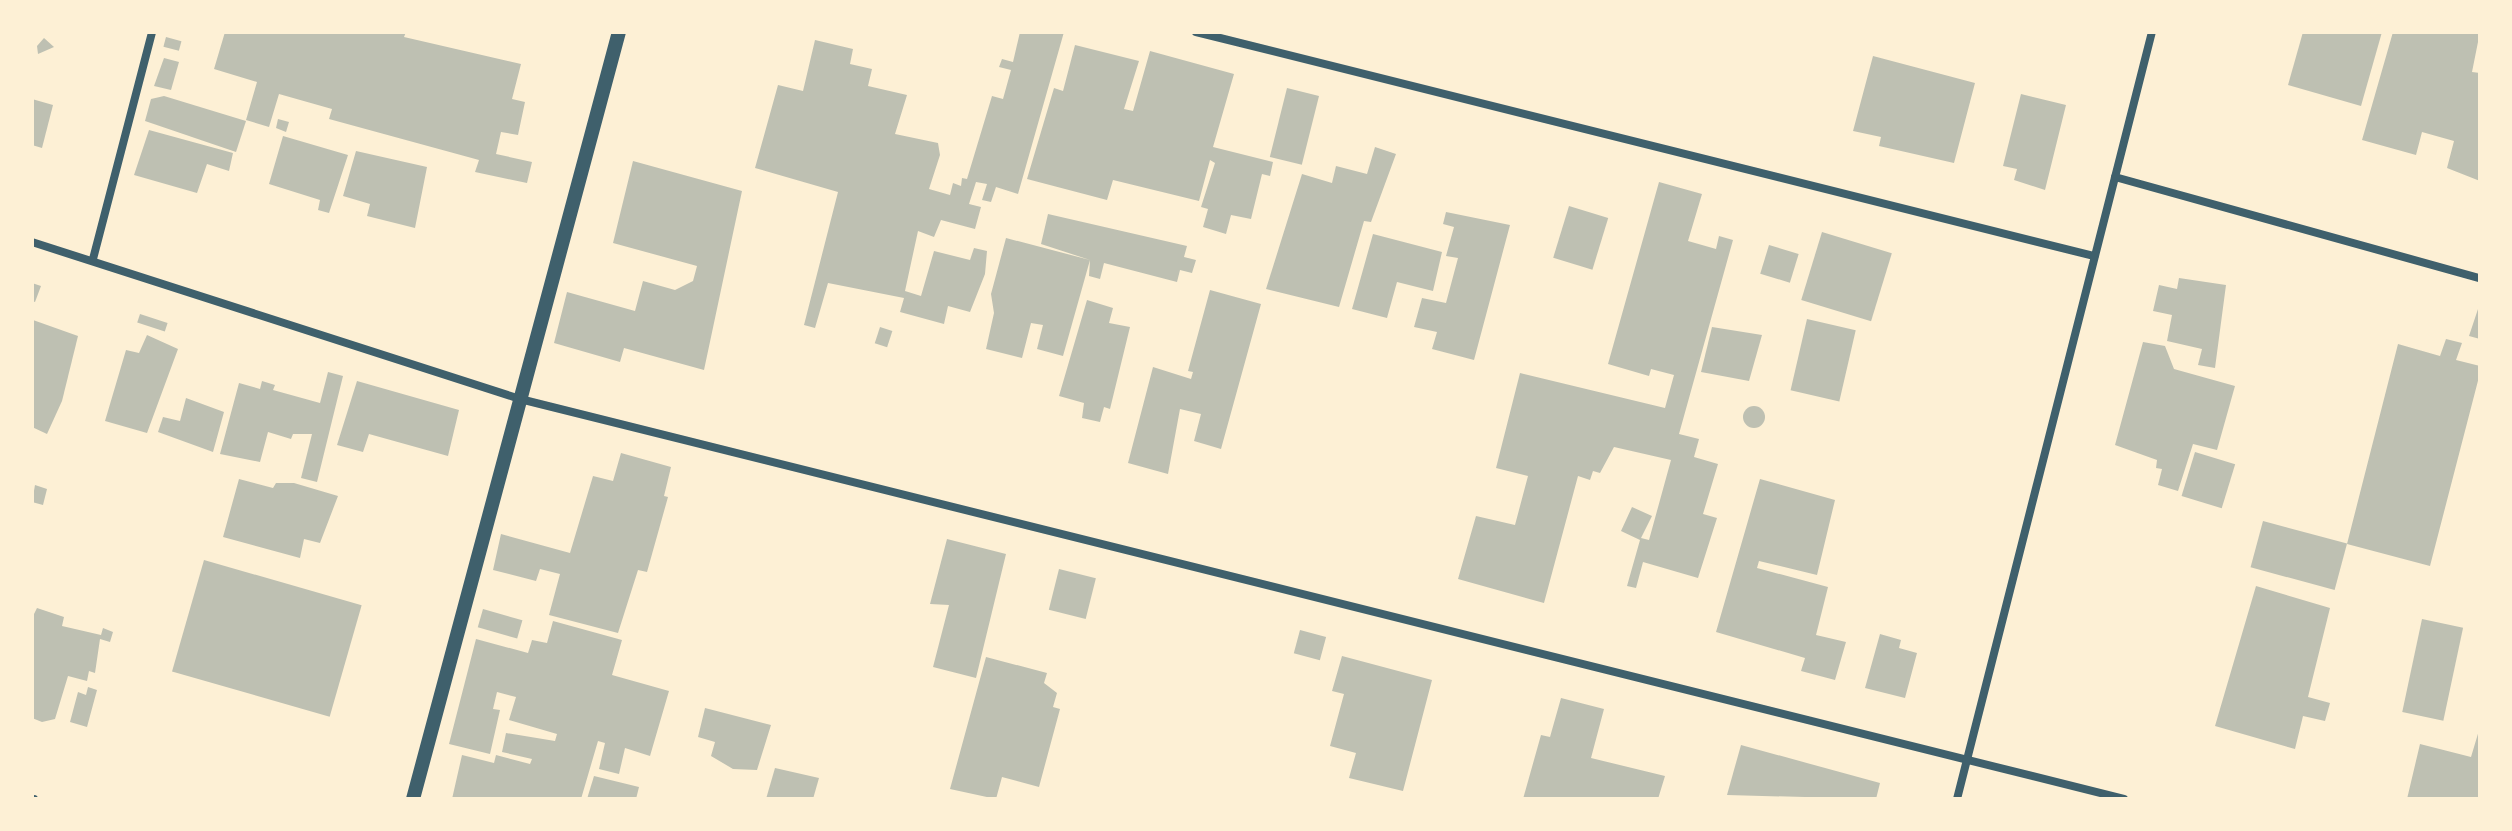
<!DOCTYPE html>
<style>
body{margin:0}
#map{position:relative;width:2512px;height:831px;overflow:hidden;background:#fdf0d5;font-family:Roboto,sans-serif}
div>[style]{position:absolute}
.building>*{inset:0;background:#bec0b2;transform-origin:0 0}
.round{border-radius:50%}
.minor>*{height:8px;margin:-4px;padding:0 4px;transform-origin:4px;border-radius:4px;background:#3f606c}
.tertiary>*{height:14px;margin:-7px;padding:0 7px;transform-origin:7px;border-radius:7px;background:#3f606c}
span{translate:-50% -50%;white-space:nowrap;text-align:center;line-height:1.15;-webkit-text-stroke:7px #fdf0d5;paint-order:stroke}
.frame{position:absolute;inset:0;border:34px solid #fdf0d5;pointer-events:none}
</style>
<div id="map">
<div class="building">
<i style="clip-path:polygon(225px 32px,406px 32px,404px 37px,521px 64px,512px 99px,525px 102px,518px 135px,501px 132px,496px 154px,532px 162px,527px 183px,475px 172px,479px 160px,329px 119px,332px 109px,279px 94px,269px 127px,246px 120px,257px 82px,214px 69px)"></i>
<i style="clip-path:polygon(1020px 32px,1064px 32px,1018px 194px,996px 187px,991px 202px,982px 200px,987px 184px,976px 182px,969px 204px,981px 207px,975px 229px,941px 220px,934px 237px,918px 231px,905px 291px,921px 296px,934px 251px,970px 260px,974px 248px,987px 251px,985px 274px,970px 312px,948px 306px,944px 324px,900px 312px,904px 298px,828px 283px,815px 328px,804px 325px,838px 192px,755px 168px,778px 85px,803px 91px,815px 40px,853px 49px,850px 64px,872px 69px,868px 86px,907px 95px,895px 134px,938px 143px,940px 155px,929px 189px,950px 195px,953px 183px,961px 186px,962px 178px,967px 179px,992px 96px,1003px 99px,1011px 70px,999px 67px,1002px 59px,1013px 62px)"></i>
<i style="clip-path:polygon(2303px 32px,2382px 32px,2361px 106px,2288px 85px)"></i>
<i style="clip-path:polygon(2393px 32px,2480px 32px,2472px 72px,2480px 73px,2480px 181px,2447px 168px,2454px 141px,2422px 132px,2416px 155px,2362px 140px)"></i>
<i style="left:166px;top:37px;width:16px;height:10px;rotate:15deg"></i>
<i style="clip-path:polygon(44px 38px,54px 47px,38px 54px,37px 46px)"></i>
<i style="clip-path:polygon(1075px 45px,1139px 61px,1124px 109px,1133px 111px,1150px 51px,1234px 74px,1213px 147px,1273px 162px,1270px 176px,1262px 174px,1251px 219px,1231px 215px,1226px 234px,1203px 227px,1208px 209px,1201px 207px,1215px 163px,1210px 160px,1199px 201px,1113px 180px,1107px 200px,1027px 179px,1054px 88px,1063px 91px)"></i>
<i style="clip-path:polygon(1873px 56px,1975px 83px,1954px 163px,1879px 146px,1881px 137px,1853px 131px)"></i>
<i style="clip-path:polygon(164px 58px,179px 62px,171px 90px,154px 86px)"></i>
<i style="left:1287px;top:88px;width:33px;height:71px;rotate:14deg"></i>
<i style="clip-path:polygon(2021px 94px,2066px 105px,2045px 190px,2014px 180px,2017px 169px,2003px 166px)"></i>
<i style="clip-path:polygon(164px 96px,246px 121px,236px 152px,145px 121px,151px 99px)"></i>
<i style="clip-path:polygon(32px 99px,53px 105px,42px 148px,32px 145px)"></i>
<i style="clip-path:polygon(278px 119px,289px 122px,286px 132px,276px 128px)"></i>
<i style="clip-path:polygon(149px 130px,233px 153px,229px 171px,207px 164px,197px 193px,134px 175px)"></i>
<i style="clip-path:polygon(283px 136px,348px 155px,329px 213px,318px 210px,320px 200px,269px 184px)"></i>
<i style="clip-path:polygon(1375px 147px,1396px 154px,1371px 222px,1364px 221px,1339px 307px,1266px 289px,1302px 174px,1332px 183px,1336px 166px,1367px 174px)"></i>
<i style="clip-path:polygon(356px 151px,427px 167px,415px 228px,367px 216px,370px 204px,343px 196px)"></i>
<i style="clip-path:polygon(633px 161px,742px 191px,704px 370px,624px 348px,620px 362px,554px 343px,567px 292px,635px 311px,643px 281px,675px 290px,693px 281px,697px 266px,613px 243px)"></i>
<i style="clip-path:polygon(1659px 182px,1702px 194px,1688px 241px,1716px 249px,1719px 236px,1733px 240px,1679px 434px,1699px 439px,1694px 457px,1718px 464px,1703px 514px,1717px 518px,1698px 578px,1643px 562px,1636px 588px,1627px 586px,1640px 540px,1621px 531px,1632px 507px,1652px 516px,1641px 538px,1649px 540px,1671px 460px,1614px 447px,1600px 473px,1593px 471px,1590px 480px,1578px 476px,1544px 603px,1458px 579px,1476px 516px,1515px 525px,1528px 476px,1496px 468px,1520px 373px,1665px 408px,1674px 375px,1651px 369px,1649px 376px,1608px 364px)"></i>
<i style="left:1569px;top:206px;width:41px;height:54px;rotate:17deg"></i>
<i style="clip-path:polygon(1446px 212px,1510px 225px,1474px 360px,1432px 349px,1437px 332px,1414px 327px,1422px 298px,1446px 303px,1458px 258px,1446px 256px,1454px 227px,1443px 224px)"></i>
<i style="clip-path:polygon(1048px 214px,1187px 246px,1184px 257px,1196px 260px,1192px 273px,1180px 270px,1177px 282px,1104px 263px,1100px 279px,1089px 276px,1090px 260px,1063px 356px,1037px 349px,1043px 325px,1031px 323px,1022px 358px,986px 349px,994px 313px,991px 294px,1006px 238px,1090px 260px,1041px 244px)"></i>
<i style="left:1822px;top:232px;width:73px;height:71px;rotate:17deg"></i>
<i style="clip-path:polygon(1373px 234px,1442px 252px,1433px 291px,1397px 282px,1387px 318px,1352px 309px)"></i>
<i style="left:1769px;top:245px;width:31px;height:30px;rotate:17deg"></i>
<i style="clip-path:polygon(2179px 278px,2226px 285px,2215px 368px,2198px 365px,2202px 349px,2167px 341px,2172px 315px,2153px 311px,2159px 285px,2177px 289px)"></i>
<i style="clip-path:polygon(32px 283px,41px 286px,35px 302px,32px 301px)"></i>
<i style="clip-path:polygon(1210px 290px,1261px 304px,1221px 449px,1194px 441px,1201px 414px,1180px 409px,1168px 474px,1128px 463px,1153px 367px,1191px 379px,1193px 372px,1188px 371px)"></i>
<i style="clip-path:polygon(1087px 300px,1113px 308px,1109px 323px,1130px 327px,1110px 409px,1104px 407px,1100px 422px,1082px 418px,1084px 403px,1059px 396px)"></i>
<i style="clip-path:polygon(2479px 306px,2480px 306px,2480px 339px,2469px 336px)"></i>
<i style="left:140px;top:314px;width:29px;height:9px;rotate:18deg"></i>
<i style="left:1807px;top:319px;width:50px;height:73px;rotate:13deg"></i>
<i style="clip-path:polygon(33px 320px,78px 336px,62px 401px,47px 434px,32px 427px)"></i>
<i style="left:880px;top:327px;width:13px;height:17px;rotate:18deg"></i>
<i style="clip-path:polygon(1712px 327px,1762px 335px,1749px 381px,1701px 372px)"></i>
<i style="clip-path:polygon(147px 335px,178px 349px,147px 433px,105px 421px,126px 350px,139px 353px)"></i>
<i style="clip-path:polygon(2446px 339px,2462px 343px,2456px 360px,2480px 366px,2480px 373px,2430px 566px,2347px 544px,2398px 344px,2440px 356px)"></i>
<i style="clip-path:polygon(2143px 342px,2165px 346px,2174px 369px,2235px 386px,2217px 450px,2193px 444px,2178px 491px,2158px 485px,2162px 469px,2156px 468px,2157px 460px,2115px 445px)"></i>
<i style="clip-path:polygon(328px 372px,343px 376px,317px 482px,301px 478px,312px 434px,293px 434px,291px 439px,268px 432px,260px 462px,220px 454px,239px 383px,260px 389px,262px 381px,275px 385px,273px 390px,320px 403px)"></i>
<i style="clip-path:polygon(357px 381px,459px 410px,448px 456px,369px 434px,363px 452px,337px 445px)"></i>
<i style="clip-path:polygon(186px 398px,224px 412px,213px 452px,158px 432px,163px 417px,180px 421px)"></i>
<i class="round" style="left:1743px;top:406px;width:22px;height:22px"></i>
<i style="left:2195px;top:452px;width:42px;height:46px;rotate:17deg"></i>
<i style="clip-path:polygon(621px 453px,671px 467px,664px 496px,668px 497px,647px 572px,638px 570px,618px 633px,549px 615px,560px 574px,540px 569px,536px 581px,493px 570px,501px 534px,570px 553px,593px 476px,613px 481px)"></i>
<i style="clip-path:polygon(239px 479px,273px 488px,276px 483px,294px 483px,338px 496px,320px 543px,304px 539px,300px 558px,223px 537px)"></i>
<i style="clip-path:polygon(1760px 479px,1835px 500px,1817px 575px,1759px 561px,1757px 568px,1828px 587px,1816px 635px,1846px 642px,1835px 680px,1801px 671px,1805px 658px,1716px 632px)"></i>
<i style="clip-path:polygon(35px 485px,47px 489px,43px 505px,32px 502px)"></i>
<i style="left:2263px;top:521px;width:87px;height:48px;rotate:15deg"></i>
<i style="clip-path:polygon(947px 539px,1006px 554px,976px 678px,933px 667px,949px 605px,930px 604px)"></i>
<i style="left:204px;top:560px;width:164px;height:116px;rotate:16deg"></i>
<i style="left:1059px;top:569px;width:38px;height:42px;rotate:14deg"></i>
<i style="clip-path:polygon(2256px 586px,2330px 608px,2308px 697px,2330px 703px,2325px 721px,2303px 716px,2295px 749px,2215px 726px)"></i>
<i style="clip-path:polygon(37px 608px,64px 617px,62px 626px,101px 635px,103px 628px,113px 632px,110px 642px,100px 639px,95px 673px,89px 671px,87px 681px,68px 676px,55px 719px,42px 722px,32px 718px,32px 618px)"></i>
<i style="left:483px;top:609px;width:41px;height:19px;rotate:16deg"></i>
<i style="left:2422px;top:619px;width:42px;height:95px;rotate:12deg"></i>
<i style="clip-path:polygon(553px 621px,622px 640px,612px 675px,669px 691px,650px 756px,625px 748px,619px 774px,599px 769px,605px 743px,598px 741px,581px 799px,452px 799px,462px 755px,494px 763px,496px 755px,530px 764px,532px 759px,502px 752px,506px 733px,555px 741px,557px 734px,509px 720px,516px 697px,497px 692px,493px 709px,500px 710px,490px 754px,449px 744px,476px 639px,528px 653px,532px 640px,547px 643px)"></i>
<i style="left:1300px;top:630px;width:27px;height:24px;rotate:15deg"></i>
<i style="clip-path:polygon(1880px 634px,1901px 640px,1899px 648px,1917px 653px,1905px 698px,1865px 688px)"></i>
<i style="clip-path:polygon(1342px 656px,1432px 680px,1403px 791px,1349px 778px,1356px 753px,1330px 746px,1344px 694px,1332px 691px)"></i>
<i style="clip-path:polygon(986px 657px,1047px 673px,1044px 683px,1057px 693px,1053px 707px,1060px 709px,1039px 787px,1002px 777px,996px 799px,950px 789px)"></i>
<i style="clip-path:polygon(88px 687px,97px 690px,87px 727px,70px 722px,78px 692px,86px 695px)"></i>
<i style="clip-path:polygon(1561px 698px,1604px 709px,1591px 758px,1665px 776px,1658px 799px,1523px 799px,1541px 735px,1550px 737px)"></i>
<i style="clip-path:polygon(705px 708px,771px 725px,757px 770px,733px 769px,711px 756px,715px 742px,698px 737px)"></i>
<i style="clip-path:polygon(2480px 727px,2480px 799px,2407px 799px,2420px 744px,2471px 757px)"></i>
<i style="clip-path:polygon(1741px 745px,1880px 783px,1876px 799px,1727px 795px)"></i>
<i style="clip-path:polygon(775px 768px,819px 778px,813px 799px,766px 799px)"></i>
<i style="clip-path:polygon(594px 776px,639px 787px,636px 799px,587px 799px)"></i>
</div>
<div class="minor">
<i style="left:1196px;top:32px;width:926px;rotate:14.01deg"></i>
<i style="left:2115px;top:177px;width:379px;rotate:15.5deg"></i>
<i style="left:32px;top:242px;width:513px;rotate:17.83deg"></i>
<i style="left:520px;top:399px;width:1653px;rotate:14deg"></i>
<i style="left:93px;top:259px;width:235px;rotate:-75.4deg"></i>
<i style="left:32px;top:799px;width:2px"></i>
<i style="left:1957px;top:799px;width:791px;rotate:-75.74deg"></i>
</div>
<div class="tertiary">
<i style="left:413px;top:799px;width:794px;rotate:-74.97deg"></i>
</div>
<div class="frame"></div>
</div>
